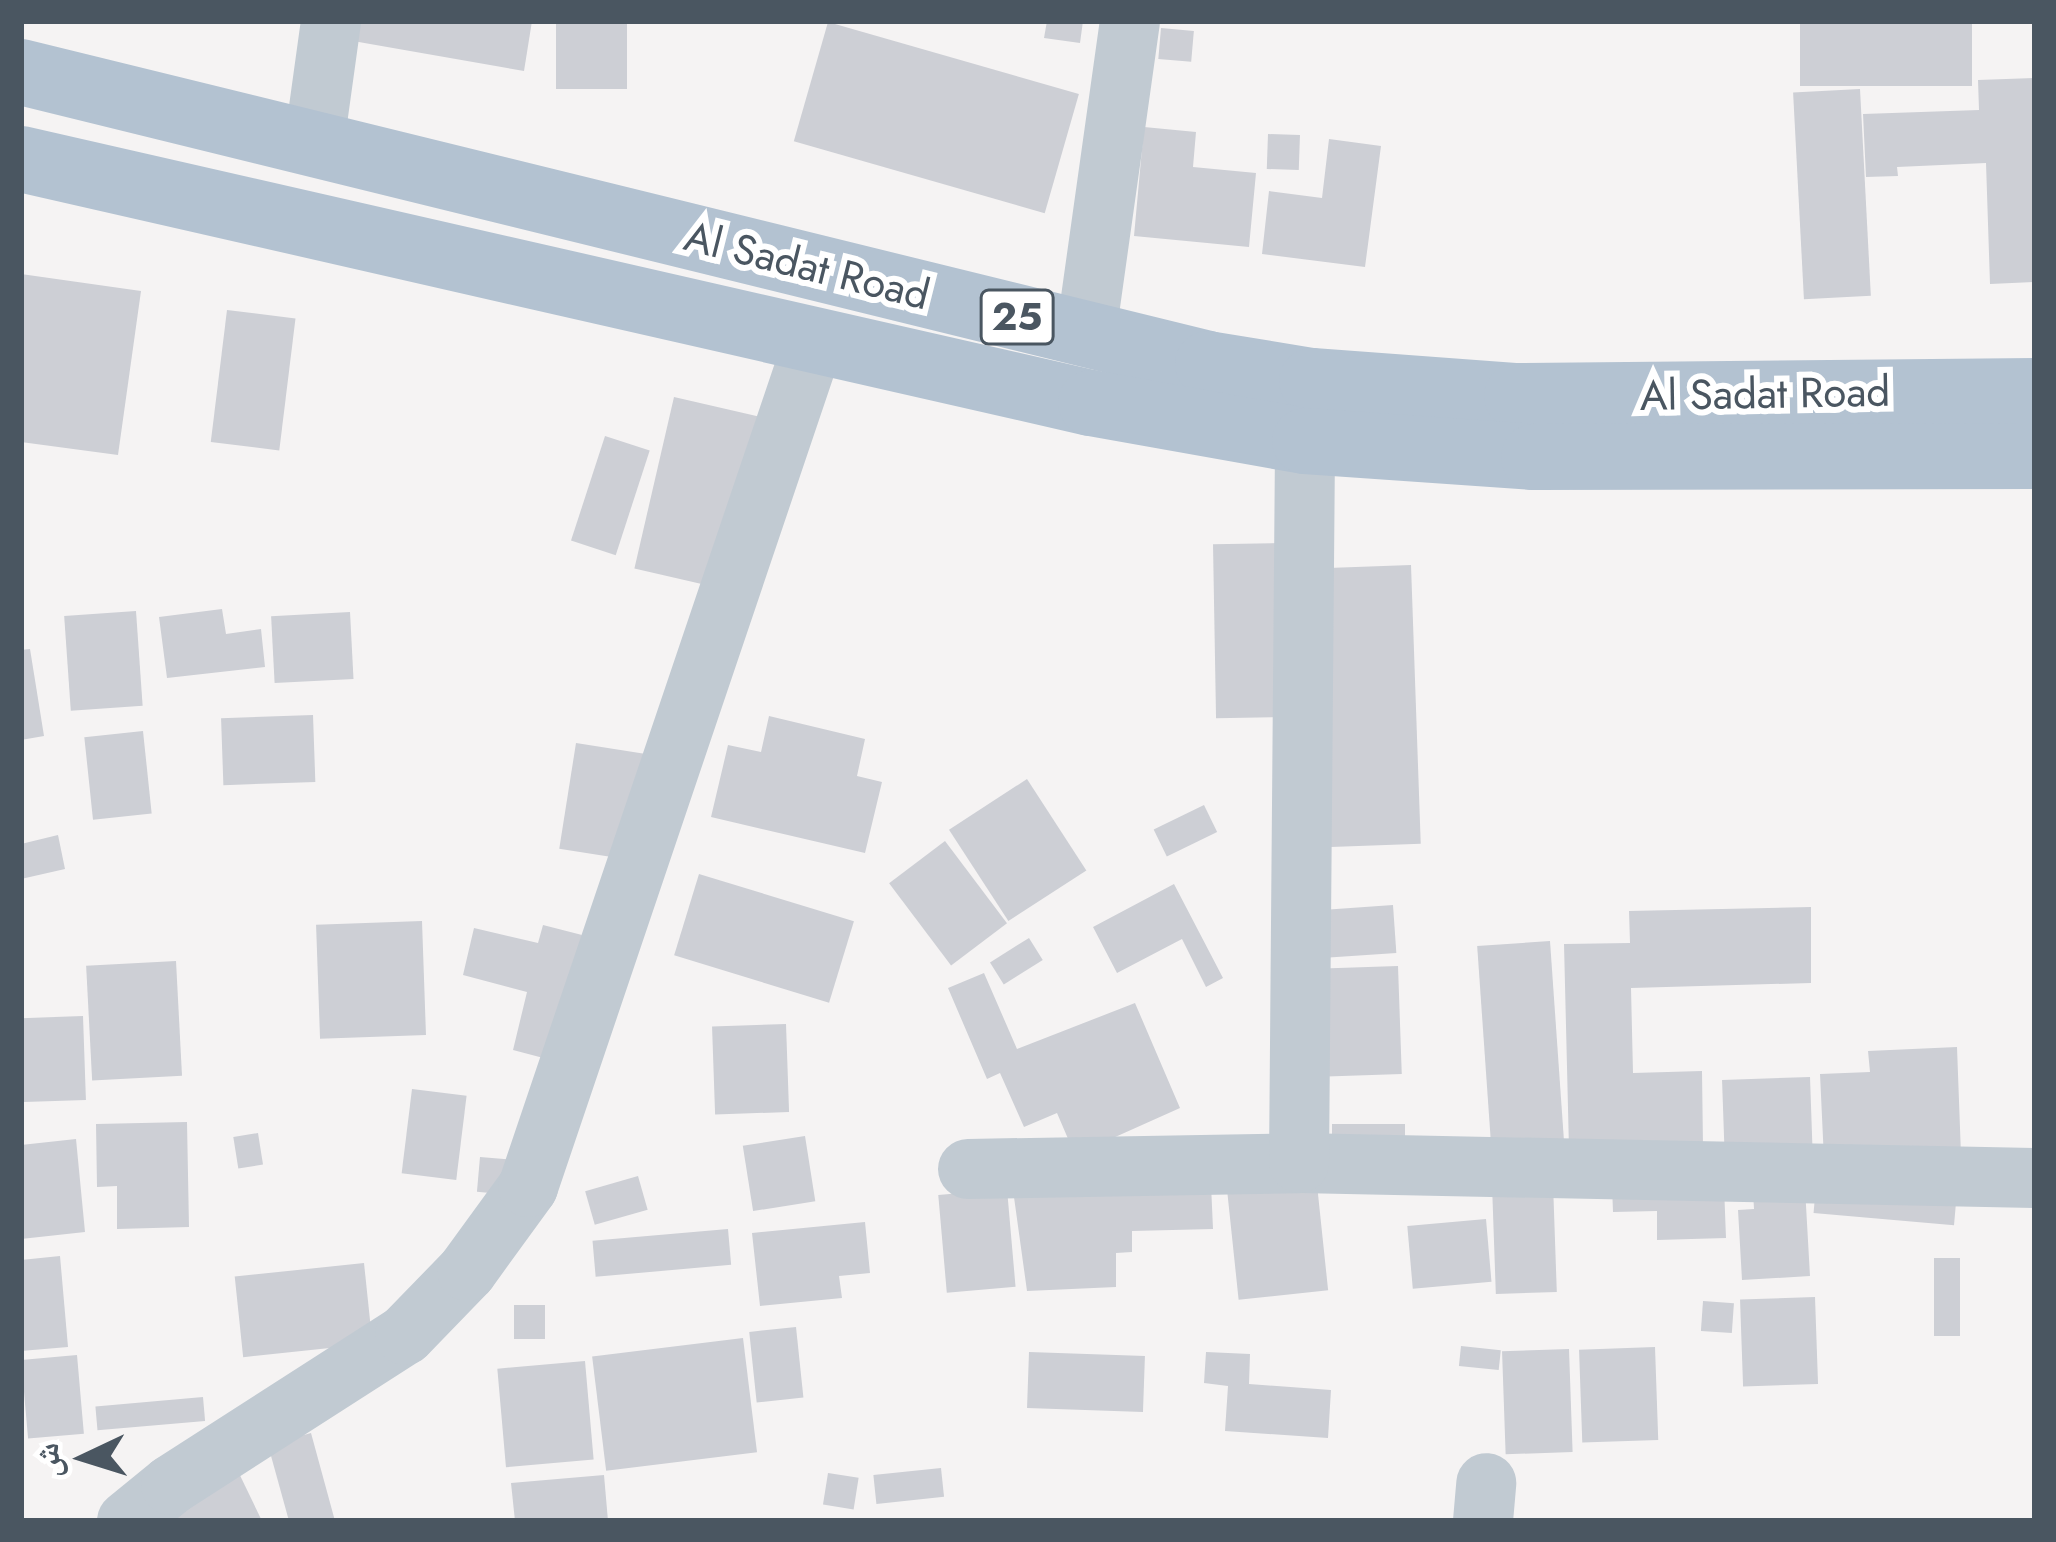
<!DOCTYPE html>
<meta charset="utf-8">
<style>
body{margin:0}
#map{position:relative;width:2056px;height:1542px;overflow:hidden;background:#f5f3f3;font-family:Jost,"Noto Naskh Arabic",sans-serif}
div>[style]{position:absolute}
.building>*{inset:0;background:#cdcfd5;transform-origin:0 0}
.street>*{height:60px;margin:-30px;padding:0 30px;transform-origin:30px;border-radius:30px;background:#c1cad2}
.primary>*{height:66px;margin:-33px;padding:0 33px;transform-origin:33px;border-radius:33px;background:#b3c2d1}
span{translate:-50% -50%;white-space:nowrap;text-align:center;line-height:1.15;-webkit-text-stroke:12px #fff;paint-order:stroke}
.shield-label span{padding:3px 9px;background:#fff;border:3px solid;border-radius:9px;-webkit-text-stroke-width:0}
.shield-label{font-size:39px;color:#4a5661;font-weight:700}
.street-label{font-size:42px;color:#4a5661}
.frame{position:absolute;inset:0;border:24px solid #4a5661;pointer-events:none}
.north{position:absolute;left:24px;top:1398px;width:120px;height:120px;-webkit-text-stroke:9px #fff;paint-order:stroke;rotate:266deg;font-size:33px;font-weight:700;line-height:48px;text-align:center;color:#4a5661}
.north::after{content:'';display:block;margin:auto;width:42px;height:54px;background:#4a5661;clip-path:polygon(50% 0,100% 100%,50% 72%,0 100%)}
</style>
<div id="map">
<div class="building">
<i style="clip-path:polygon(356px 21px,532px 21px,524px 71px,353px 41px)"></i>
<i style="left:556px;top:21px;width:71px;height:68px"></i>
<i style="clip-path:polygon(1047px 21px,1083px 21px,1080px 43px,1044px 38px)"></i>
<i style="left:1800px;top:21px;width:172px;height:65px"></i>
<i style="left:828px;top:22px;width:261px;height:124px;rotate:16deg"></i>
<i style="left:1161px;top:28px;width:33px;height:31px;rotate:5deg"></i>
<i style="clip-path:polygon(2035px 78px,2035px 282px,1990px 284px,1986px 163px,1897px 167px,1898px 176px,1866px 177px,1863px 114px,1979px 110px,1978px 80px)"></i>
<i style="left:1860px;top:89px;width:207px;height:67px;rotate:87deg"></i>
<i style="clip-path:polygon(1144px 127px,1196px 132px,1193px 167px,1256px 173px,1249px 247px,1134px 236px)"></i>
<i style="left:1268px;top:134px;width:32px;height:35px;rotate:2deg"></i>
<i style="clip-path:polygon(1329px 139px,1381px 146px,1365px 267px,1262px 254px,1269px 191px,1322px 198px)"></i>
<i style="clip-path:polygon(21px 274px,141px 291px,118px 455px,21px 442px)"></i>
<i style="left:227px;top:310px;width:69px;height:133px;rotate:7deg"></i>
<i style="left:674px;top:397px;width:98px;height:176px;rotate:13deg"></i>
<i style="left:605px;top:436px;width:47px;height:110px;rotate:18deg"></i>
<i style="left:1284px;top:543px;width:174px;height:71px;rotate:89deg"></i>
<i style="left:1411px;top:565px;width:279px;height:104px;rotate:88deg"></i>
<i style="clip-path:polygon(222px 609px,226px 634px,261px 629px,265px 667px,167px 678px,159px 617px)"></i>
<i style="left:136px;top:611px;width:95px;height:72px;rotate:86deg"></i>
<i style="left:350px;top:612px;width:67px;height:79px;rotate:87deg"></i>
<i style="clip-path:polygon(30px 649px,44px 736px,21px 740px,21px 650px)"></i>
<i style="left:313px;top:715px;width:67px;height:92px;rotate:88deg"></i>
<i style="clip-path:polygon(769px 716px,865px 739px,857px 776px,882px 782px,865px 853px,711px 817px,728px 745px,761px 752px)"></i>
<i style="left:143px;top:731px;width:83px;height:59px;rotate:84deg"></i>
<i style="left:576px;top:743px;width:74px;height:107px;rotate:9deg"></i>
<i style="left:1027px;top:779px;width:109px;height:93px;rotate:57deg"></i>
<i style="left:1204px;top:805px;width:30px;height:56px;rotate:64deg"></i>
<i style="clip-path:polygon(58px 835px,65px 869px,21px 879px,21px 844px)"></i>
<i style="left:945px;top:841px;width:103px;height:70px;rotate:53deg"></i>
<i style="left:699px;top:874px;width:162px;height:85px;rotate:17deg"></i>
<i style="clip-path:polygon(1174px 884px,1223px 978px,1206px 987px,1182px 939px,1117px 973px,1093px 927px)"></i>
<i style="left:1393px;top:905px;width:48px;height:71px;rotate:86deg"></i>
<i style="clip-path:polygon(1811px 907px,1811px 983px,1631px 988px,1633px 1073px,1702px 1071px,1703px 1147px,1569px 1149px,1564px 944px,1630px 943px,1629px 911px)"></i>
<i style="left:422px;top:921px;width:114px;height:106px;rotate:88deg"></i>
<i style="clip-path:polygon(543px 925px,582px 935px,551px 1060px,513px 1050px,527px 992px,463px 975px,474px 928px,538px 943px)"></i>
<i style="left:1029px;top:938px;width:26px;height:46px;rotate:58deg"></i>
<i style="left:1550px;top:941px;width:208px;height:73px;rotate:86deg"></i>
<i style="left:176px;top:961px;width:115px;height:90px;rotate:87deg"></i>
<i style="left:1398px;top:966px;width:108px;height:75px;rotate:88deg"></i>
<i style="clip-path:polygon(984px 973px,1017px 1049px,1135px 1003px,1180px 1108px,1075px 1155px,1057px 1113px,1024px 1127px,1000px 1073px,987px 1079px,948px 988px)"></i>
<i style="left:83px;top:1016px;width:84px;height:62px;rotate:88deg"></i>
<i style="left:786px;top:1024px;width:88px;height:74px;rotate:88deg"></i>
<i style="clip-path:polygon(1957px 1047px,1961px 1155px,1824px 1160px,1820px 1074px,1870px 1072px,1868px 1051px)"></i>
<i style="left:1810px;top:1077px;width:72px;height:88px;rotate:88deg"></i>
<i style="left:412px;top:1089px;width:55px;height:85px;rotate:7deg"></i>
<i style="clip-path:polygon(187px 1122px,189px 1227px,117px 1229px,117px 1186px,97px 1187px,96px 1124px)"></i>
<i style="left:1405px;top:1124px;width:30px;height:73px;rotate:90deg"></i>
<i style="left:258px;top:1133px;width:32px;height:25px;rotate:81deg"></i>
<i style="left:805px;top:1136px;width:66px;height:63px;rotate:81deg"></i>
<i style="clip-path:polygon(76px 1139px,85px 1232px,21px 1239px,21px 1145px)"></i>
<i style="left:480px;top:1157px;width:32px;height:35px;rotate:5deg"></i>
<i style="clip-path:polygon(1804px 1170px,1810px 1276px,1742px 1280px,1738px 1210px,1754px 1209px,1752px 1173px)"></i>
<i style="left:1316px;top:1175px;width:116px;height:90px;rotate:84deg"></i>
<i style="left:638px;top:1176px;width:35px;height:55px;rotate:74deg"></i>
<i style="left:1553px;top:1183px;width:109px;height:61px;rotate:88deg"></i>
<i style="clip-path:polygon(1211px 1184px,1213px 1229px,1132px 1231px,1132px 1252px,1116px 1253px,1116px 1287px,1027px 1291px,1013px 1190px)"></i>
<i style="left:1816px;top:1185px;width:141px;height:28px;rotate:5deg"></i>
<i style="clip-path:polygon(1612px 1186px,1724px 1186px,1726px 1238px,1657px 1240px,1657px 1211px,1613px 1212px)"></i>
<i style="left:1007px;top:1189px;width:98px;height:69px;rotate:85deg"></i>
<i style="left:1486px;top:1219px;width:63px;height:79px;rotate:85deg"></i>
<i style="clip-path:polygon(865px 1222px,870px 1273px,839px 1276px,842px 1298px,760px 1306px,752px 1233px)"></i>
<i style="left:728px;top:1229px;width:36px;height:136px;rotate:85deg"></i>
<i style="clip-path:polygon(60px 1256px,68px 1347px,21px 1351px,21px 1260px)"></i>
<i style="left:1934px;top:1258px;width:26px;height:78px"></i>
<i style="left:364px;top:1263px;width:81px;height:130px;rotate:84deg"></i>
<i style="left:1815px;top:1297px;width:87px;height:75px;rotate:88deg"></i>
<i style="left:1703px;top:1301px;width:31px;height:30px;rotate:4deg"></i>
<i style="left:514px;top:1305px;width:31px;height:34px"></i>
<i style="left:796px;top:1327px;width:71px;height:47px;rotate:84deg"></i>
<i style="left:743px;top:1338px;width:115px;height:152px;rotate:83deg"></i>
<i style="left:1461px;top:1346px;width:40px;height:20px;rotate:6deg"></i>
<i style="left:1655px;top:1347px;width:93px;height:76px;rotate:88deg"></i>
<i style="left:1569px;top:1349px;width:103px;height:67px;rotate:88deg"></i>
<i style="left:1029px;top:1352px;width:116px;height:56px;rotate:2deg"></i>
<i style="clip-path:polygon(1206px 1352px,1250px 1354px,1249px 1384px,1331px 1390px,1328px 1438px,1225px 1431px,1228px 1386px,1204px 1383px)"></i>
<i style="left:77px;top:1355px;width:79px;height:56px;rotate:85deg"></i>
<i style="left:585px;top:1361px;width:99px;height:88px;rotate:85deg"></i>
<i style="left:203px;top:1397px;width:24px;height:108px;rotate:85deg"></i>
<i style="clip-path:polygon(311px 1433px,335px 1521px,289px 1521px,268px 1445px)"></i>
<i style="clip-path:polygon(235px 1465px,262px 1521px,122px 1521px)"></i>
<i style="left:941px;top:1468px;width:29px;height:68px;rotate:84deg"></i>
<i style="left:828px;top:1473px;width:31px;height:32px;rotate:9deg"></i>
<i style="clip-path:polygon(604px 1475px,608px 1521px,515px 1521px,511px 1483px)"></i>
</div>
<div class="street">
<i style="left:314px;top:144px;width:124px;rotate:-82.1deg"></i>
<i style="left:1086px;top:334px;width:316px;rotate:-82deg"></i>
<i style="left:1299px;top:1163px;width:736px;rotate:1.17deg"></i>
<i style="left:968px;top:1169px;width:331px;rotate:-1deg"></i>
<i style="left:1299px;top:1163px;width:722px;rotate:-89.52deg"></i>
<i style="left:127px;top:1521px;width:57px;rotate:-39.3deg"></i>
<i style="left:171px;top:1485px;width:278px;rotate:-32.7deg"></i>
<i style="left:405px;top:1335px;width:89px;rotate:-45.9deg"></i>
<i style="left:467px;top:1271px;width:104px;rotate:-54deg"></i>
<i style="left:528px;top:1187px;width:896px;rotate:-71.32deg"></i>
<i style="left:1483px;top:1521px;width:38px;rotate:-85deg"></i>
</div>
<div class="primary">
<i style="left:21px;top:72px;width:1222px;rotate:13.82deg"></i>
<i style="left:1208px;top:364px;width:105px;rotate:9.3deg"></i>
<i style="left:1312px;top:381px;width:206px;rotate:4.2deg"></i>
<i style="left:1517px;top:396px;width:518px;rotate:-0.55deg"></i>
<i style="left:21px;top:159px;width:1097px;rotate:12.85deg"></i>
<i style="left:1091px;top:403px;width:217px;rotate:10.1deg"></i>
<i style="left:1305px;top:441px;width:230px;rotate:4deg"></i>
<i style="left:1534px;top:457px;width:501px;rotate:-0.11deg"></i>
</div>
<div class="shield-label">
<span style="left:1017px;top:317px">25</span>
</div>
<div class="street-label">
<span style="left:807px;top:266px;rotate:14deg">Al Sadat Road</span>
<span style="left:1765px;top:394px;rotate:-1deg">Al Sadat Road</span>
</div>
<div class="frame"></div>
<div class="north">ش</div>
</div>
